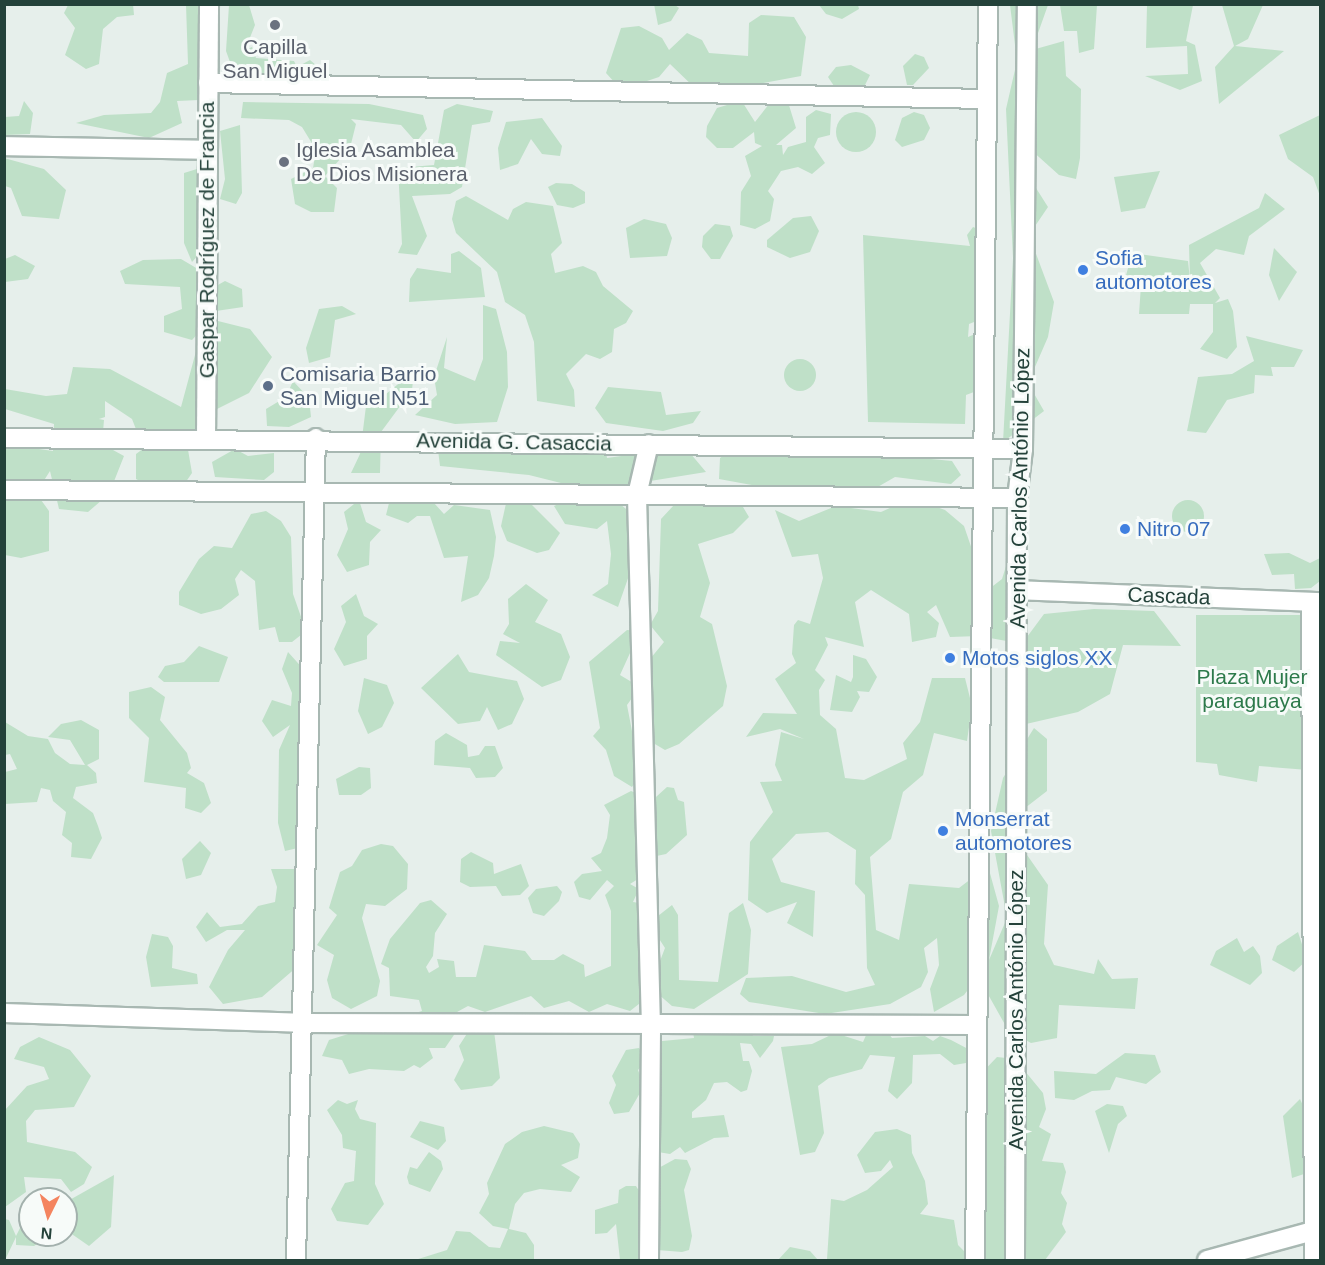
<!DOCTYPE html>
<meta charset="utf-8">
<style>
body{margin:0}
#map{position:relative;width:1325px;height:1265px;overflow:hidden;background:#e6efeb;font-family:Arial,sans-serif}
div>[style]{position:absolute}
.green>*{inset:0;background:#bfe0c8}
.round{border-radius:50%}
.roads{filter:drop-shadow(2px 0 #a8b8b2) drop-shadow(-2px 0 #a8b8b2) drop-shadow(0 2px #a8b8b2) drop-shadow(0 -2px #a8b8b2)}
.minor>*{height:18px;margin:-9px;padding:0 9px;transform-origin:9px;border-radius:9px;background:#fff}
.secondary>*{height:18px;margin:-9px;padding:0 9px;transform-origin:9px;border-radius:9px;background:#fff}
.dots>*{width:16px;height:16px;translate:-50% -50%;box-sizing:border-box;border:3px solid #f7fbf9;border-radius:50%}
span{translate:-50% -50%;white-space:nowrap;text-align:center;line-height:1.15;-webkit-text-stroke:6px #f7fbf9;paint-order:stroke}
.worship-label{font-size:21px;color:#5b616d}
.left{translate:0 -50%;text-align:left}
.street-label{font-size:21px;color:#24423a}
.shop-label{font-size:21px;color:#366cbe}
.service-label{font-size:21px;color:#4e5e75}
.park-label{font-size:21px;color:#2d7a4b}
.frame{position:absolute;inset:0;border:6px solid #24423a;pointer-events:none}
.north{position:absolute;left:18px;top:1187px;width:60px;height:60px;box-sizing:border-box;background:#f7fbf9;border:2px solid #a3b1ad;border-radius:50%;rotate:185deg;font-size:16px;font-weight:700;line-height:24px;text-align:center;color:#24423a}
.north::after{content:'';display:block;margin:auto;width:21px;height:27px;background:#f4845f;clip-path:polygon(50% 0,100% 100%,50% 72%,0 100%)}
</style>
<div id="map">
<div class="green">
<i style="clip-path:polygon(133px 4px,134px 15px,117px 17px,103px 29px,99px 64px,86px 69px,65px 55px,75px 28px,64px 13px,68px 5px)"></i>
<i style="clip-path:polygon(654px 4px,675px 5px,679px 8px,671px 21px,658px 25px)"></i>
<i style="clip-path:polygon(186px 5px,204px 5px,208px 78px,199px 100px,177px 101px,182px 123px,149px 138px,76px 123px,104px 115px,151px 113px,160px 102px,167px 73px,188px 64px)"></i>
<i style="clip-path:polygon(229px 5px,249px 5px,255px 25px,245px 50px,252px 47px,256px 58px,294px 61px,297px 67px,310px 60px,323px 71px,323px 79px,297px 79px,297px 75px,254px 80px,234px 73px,226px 51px)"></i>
<i style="clip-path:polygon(819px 5px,858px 5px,859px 9px,842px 19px,826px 14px)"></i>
<i style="clip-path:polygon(1010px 5px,1048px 5px,1032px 50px,1064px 41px,1066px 76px,1081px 89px,1080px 158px,1076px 179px,1059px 175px,1030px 149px,1029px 177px,1048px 207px,1029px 235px,1054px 302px,1048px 337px,1028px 383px,1044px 411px,1003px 442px,1013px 258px,1006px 109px,1017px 61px)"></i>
<i style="clip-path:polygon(1060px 5px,1097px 5px,1094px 49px,1079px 53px,1077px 31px,1064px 31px)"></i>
<i style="clip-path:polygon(1147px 5px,1193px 5px,1186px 41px,1195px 45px,1202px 81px,1180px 90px,1145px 76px,1188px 74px,1187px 46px,1146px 48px)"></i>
<i style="clip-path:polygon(1222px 5px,1263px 5px,1248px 39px,1235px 46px,1284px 51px,1219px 104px,1215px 67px,1234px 46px)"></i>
<i style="clip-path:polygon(761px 15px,794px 17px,806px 37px,801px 76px,741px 87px,697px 90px,670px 64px,659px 77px,638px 84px,616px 84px,606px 73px,621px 28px,639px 26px,662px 38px,669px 50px,687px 33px,702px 40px,709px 53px,748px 56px,749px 23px)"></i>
<i style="clip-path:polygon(915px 54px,924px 57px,929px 68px,913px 85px,907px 85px,903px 66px)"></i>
<i style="clip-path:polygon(851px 65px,870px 75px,861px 93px,836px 89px,828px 77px,836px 67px)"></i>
<i style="clip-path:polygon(24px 101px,33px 113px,30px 134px,5px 135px,5px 117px,19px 116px)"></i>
<i style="clip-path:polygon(243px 102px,369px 104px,423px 115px,427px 129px,416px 142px,401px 125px,351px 119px,356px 124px,350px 148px,325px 176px,337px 188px,334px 212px,311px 212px,295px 204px,291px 179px,313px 168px,316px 150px,302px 127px,289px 120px,241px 118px)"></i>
<i style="clip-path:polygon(788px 102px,796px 128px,776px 145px,782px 145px,783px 155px,788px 147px,806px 142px,806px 117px,816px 110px,831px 114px,830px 135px,818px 138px,814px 147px,825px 163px,812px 174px,798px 167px,781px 171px,768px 191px,774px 199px,770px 221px,755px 229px,740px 225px,741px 192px,751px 176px,745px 156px,762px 146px,755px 143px,754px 132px,733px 148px,717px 148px,706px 137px,707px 126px,717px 108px,727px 105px,743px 103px,755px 122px,769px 104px)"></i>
<i style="clip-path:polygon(457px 104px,493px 111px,490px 122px,472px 125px,462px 187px,450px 194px,412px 196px,427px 236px,417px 255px,398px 253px,402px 244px,398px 168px,434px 165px,444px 110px)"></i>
<i class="round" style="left:836px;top:112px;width:40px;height:40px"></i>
<i style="clip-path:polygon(914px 112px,924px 115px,930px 128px,924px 140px,902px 147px,895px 140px,902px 118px)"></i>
<i style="clip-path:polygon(1320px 115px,1320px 196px,1313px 177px,1288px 159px,1279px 135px)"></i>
<i style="clip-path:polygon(542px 118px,562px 146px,560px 156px,542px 154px,531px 139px,518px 164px,500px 170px,498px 148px,506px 122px)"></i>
<i style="clip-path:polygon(240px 125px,242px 193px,236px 204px,220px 199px,225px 179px,220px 131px)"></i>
<i style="clip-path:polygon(4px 158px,44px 169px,66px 190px,59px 219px,22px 216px,11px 188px,5px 186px)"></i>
<i style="clip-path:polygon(197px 169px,210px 179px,205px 248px,192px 262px,184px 243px,184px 173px)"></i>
<i style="clip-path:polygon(1160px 171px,1145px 208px,1121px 212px,1114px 177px)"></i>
<i style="clip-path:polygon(556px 183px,572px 184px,585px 192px,585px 203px,573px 208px,557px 205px,548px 187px)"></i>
<i style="clip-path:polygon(1265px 193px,1285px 209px,1249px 236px,1244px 255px,1216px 249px,1200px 263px,1220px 298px,1215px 303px,1228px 299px,1233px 311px,1237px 347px,1227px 359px,1200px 349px,1213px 332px,1213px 304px,1190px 304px,1189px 314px,1139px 314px,1141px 285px,1124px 283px,1132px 253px,1188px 261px,1190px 280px,1189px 245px,1259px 208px)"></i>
<i style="clip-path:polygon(466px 196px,508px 220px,513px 209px,526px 202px,553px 206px,562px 243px,551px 254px,555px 273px,583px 266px,596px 272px,603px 286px,633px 311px,626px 323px,614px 329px,612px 352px,600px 359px,586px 354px,566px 374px,574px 390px,575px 407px,537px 401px,534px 342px,525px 315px,505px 302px,497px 272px,456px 233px,452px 219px,456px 201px)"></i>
<i style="clip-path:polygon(811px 216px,819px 231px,810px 252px,790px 258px,767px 247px,767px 240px,793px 218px)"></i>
<i style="clip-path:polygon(644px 219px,666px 224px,672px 238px,667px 256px,630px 258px,626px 228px)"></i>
<i style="clip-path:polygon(715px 224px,730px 226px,733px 236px,720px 259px,711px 259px,702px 247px,703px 236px)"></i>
<i style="clip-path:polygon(973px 227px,981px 230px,995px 254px,992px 300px,979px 320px,969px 324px,968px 337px,982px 331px,994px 343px,986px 353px,994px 369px,987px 387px,966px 395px,965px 424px,868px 422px,863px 235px,970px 246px,967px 235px)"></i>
<i style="clip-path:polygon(1274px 248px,1297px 272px,1279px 301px,1269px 275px)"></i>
<i style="clip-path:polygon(459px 251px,481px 268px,485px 297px,409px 302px,410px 279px,417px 268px,451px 273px,451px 254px)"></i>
<i style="clip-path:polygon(15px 255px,35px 266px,28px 279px,5px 282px,5px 259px)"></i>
<i style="clip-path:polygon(181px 259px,203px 272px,207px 291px,225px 281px,242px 289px,243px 307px,216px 311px,210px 319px,250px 329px,272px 357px,249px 393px,211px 412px,187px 444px,192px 473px,183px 486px,163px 493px,136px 479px,136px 454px,151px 443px,141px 442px,132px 419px,105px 401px,105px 417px,99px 419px,104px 420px,102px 444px,124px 456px,109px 494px,88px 512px,59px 509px,50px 471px,36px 493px,49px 511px,49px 551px,21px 558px,5px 555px,4px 444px,53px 451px,54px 424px,5px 409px,5px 389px,46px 396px,67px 394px,73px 367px,110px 369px,181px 407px,202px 329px,192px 340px,164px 332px,164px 316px,182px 309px,180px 287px,125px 284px,120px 271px,143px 260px)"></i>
<i style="clip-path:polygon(483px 305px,496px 309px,507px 352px,508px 387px,497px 422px,455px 424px,415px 415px,437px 395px,434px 377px,447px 337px,444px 368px,475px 381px,483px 359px)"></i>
<i style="clip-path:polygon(342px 306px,356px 314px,335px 320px,330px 357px,309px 363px,306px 348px,319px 309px)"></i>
<i style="clip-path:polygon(1246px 336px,1303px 350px,1294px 367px,1271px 367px,1273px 376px,1255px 375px,1254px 393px,1227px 400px,1206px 433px,1187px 431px,1198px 377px,1232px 374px,1254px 361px)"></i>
<i class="round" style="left:784px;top:359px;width:32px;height:32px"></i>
<i style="clip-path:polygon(414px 371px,412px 390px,381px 432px,380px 473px,351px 473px,360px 454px,367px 398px,386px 394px)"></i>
<i style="clip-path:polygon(293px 381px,309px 398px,311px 417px,289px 427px,267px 426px,266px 409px,286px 397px)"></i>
<i style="clip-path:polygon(608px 387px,661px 392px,666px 415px,701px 411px,693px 423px,663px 431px,606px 423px,595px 408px)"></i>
<i style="clip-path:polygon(604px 439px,607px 458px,685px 447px,706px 472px,619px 486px,577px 487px,529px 475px,440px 466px,438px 450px,495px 452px)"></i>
<i style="clip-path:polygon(744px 441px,952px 461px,961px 475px,951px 484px,895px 477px,862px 496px,795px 493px,719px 479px,720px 458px)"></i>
<i style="clip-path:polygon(235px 449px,248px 456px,274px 453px,274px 472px,264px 480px,215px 477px,212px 462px)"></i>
<i style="clip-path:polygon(579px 495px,620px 504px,637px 518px,633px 564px,618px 607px,592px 595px,608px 584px,611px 554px,607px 521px,597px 529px,565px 524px,554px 506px)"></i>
<i style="clip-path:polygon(698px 496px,740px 502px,749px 517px,733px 533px,698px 544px,710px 583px,700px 617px,712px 624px,727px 686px,723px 706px,679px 744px,665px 750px,643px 737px,641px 670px,664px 642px,650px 625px,658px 611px,661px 519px,674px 505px)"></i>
<i style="clip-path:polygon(912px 498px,945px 510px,964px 526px,980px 573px,980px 596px,1002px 579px,1012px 547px,1012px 642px,979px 636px,950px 637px,936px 605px,927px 612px,939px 623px,936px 637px,912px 642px,909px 614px,871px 590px,855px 602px,864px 647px,825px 637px,828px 645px,815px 670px,825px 680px,819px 690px,820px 715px,836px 729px,845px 778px,864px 780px,907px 759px,903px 743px,920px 722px,932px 678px,965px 678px,972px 706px,967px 741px,934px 733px,923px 775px,903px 792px,891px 839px,870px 857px,876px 930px,899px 940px,909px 884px,959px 888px,988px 866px,999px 906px,989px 960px,1007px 918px,991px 831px,1003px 778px,1034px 728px,1047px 739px,1047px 791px,1025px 808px,1025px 852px,1048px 885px,1044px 944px,1054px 965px,1094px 974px,1098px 959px,1112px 979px,1138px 978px,1135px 1009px,1059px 1005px,1057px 1038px,1031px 1043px,1008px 1030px,985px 989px,986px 966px,964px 995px,934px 1012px,930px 989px,939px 965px,937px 938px,924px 948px,928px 972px,921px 987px,890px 1004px,825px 1014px,749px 1002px,740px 994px,746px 978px,792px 976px,846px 992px,875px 985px,867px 968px,865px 895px,855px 884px,856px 850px,828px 832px,796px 834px,772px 859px,781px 882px,815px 891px,813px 937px,787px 923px,797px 902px,767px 913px,748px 900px,750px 842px,773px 812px,760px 782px,782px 781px,775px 765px,781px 732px,804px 739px,780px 729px,746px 737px,763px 713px,797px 714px,775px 679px,796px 663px,792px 654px,794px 625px,798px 620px,810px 624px,823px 578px,818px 554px,792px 557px,775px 510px,799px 521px,836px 506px,881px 512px)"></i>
<i style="clip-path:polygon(390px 499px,434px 503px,444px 514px,454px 505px,490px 510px,496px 537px,494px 556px,489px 578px,478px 595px,461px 602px,468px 556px,444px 558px,430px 516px,417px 516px,408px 523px,386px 515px)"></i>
<i style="clip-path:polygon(507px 499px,531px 504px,560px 533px,549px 550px,537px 553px,507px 541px,501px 526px)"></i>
<i style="clip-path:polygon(359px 500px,366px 522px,381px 530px,370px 542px,369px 565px,347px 572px,337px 555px,348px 529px,344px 512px)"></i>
<i class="round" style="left:1172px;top:500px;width:32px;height:32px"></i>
<i style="clip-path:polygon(266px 511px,281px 521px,291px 537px,293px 594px,306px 631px,292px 642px,279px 642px,275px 627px,259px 630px,255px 581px,241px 570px,235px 579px,239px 595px,221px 609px,201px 614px,179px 605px,179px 592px,199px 559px,214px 546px,232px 548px,251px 514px)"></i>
<i style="clip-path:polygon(1289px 553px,1310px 563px,1320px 558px,1320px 581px,1311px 588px,1295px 589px,1294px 574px,1272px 575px,1264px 554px)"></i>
<i style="clip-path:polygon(526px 584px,548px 600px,535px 622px,561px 634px,570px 657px,561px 680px,542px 687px,496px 655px,500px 641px,520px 643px,503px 634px,509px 624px,508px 599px)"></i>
<i style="clip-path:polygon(356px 594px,364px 616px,378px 624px,367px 636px,367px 659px,344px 666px,334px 649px,346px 622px,341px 606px)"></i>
<i style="clip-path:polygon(1094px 609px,1154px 611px,1181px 646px,1123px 645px,1110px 694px,1078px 712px,1026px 724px,1027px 637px,1044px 614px)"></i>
<i style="clip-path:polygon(1196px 615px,1309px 615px,1308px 770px,1259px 766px,1257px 782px,1219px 775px,1217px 764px,1196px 762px)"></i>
<i style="clip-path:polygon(627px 630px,640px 631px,620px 675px,640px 687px,627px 705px,632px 731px,644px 753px,644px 770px,632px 787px,614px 776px,606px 750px,593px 736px,600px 728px,589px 662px)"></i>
<i style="clip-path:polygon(199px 646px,228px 657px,219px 682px,164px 682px,158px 677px,165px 666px,184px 662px)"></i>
<i style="clip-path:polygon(288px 652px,315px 682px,302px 847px,285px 851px,278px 823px,279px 750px,290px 725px,273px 737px,262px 721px,272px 700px,291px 706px,292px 693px,282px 669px)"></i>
<i style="clip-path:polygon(458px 654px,469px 672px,517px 681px,524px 699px,512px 724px,498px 730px,487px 707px,480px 721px,458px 724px,421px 688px)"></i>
<i style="clip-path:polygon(853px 655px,866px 659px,877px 677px,869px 692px,857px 691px,860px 697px,852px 712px,830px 710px,836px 675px,851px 682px,853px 677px)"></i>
<i style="clip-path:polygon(364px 678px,387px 685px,394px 703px,382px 727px,368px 734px,358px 711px)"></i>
<i style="clip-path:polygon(151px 687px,165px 697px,160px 720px,187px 753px,191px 768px,187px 773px,204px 783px,211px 803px,201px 813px,185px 808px,186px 788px,144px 782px,149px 738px,129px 718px,129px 692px)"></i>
<i style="clip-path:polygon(81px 720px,99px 730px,99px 759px,87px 765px,96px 773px,97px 783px,76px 787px,73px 798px,93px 813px,98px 826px,102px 838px,91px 859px,71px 857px,72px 843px,62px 835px,66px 812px,53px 801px,50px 790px,41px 788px,37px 802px,5px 804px,5px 772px,17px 769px,10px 754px,5px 755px,5px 722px,28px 736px,48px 739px,55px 753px,70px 764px,85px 765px,70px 740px,48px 737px,61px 724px)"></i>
<i style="clip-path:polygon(446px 733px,467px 745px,468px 757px,479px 755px,485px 746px,495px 746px,503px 768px,495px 777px,476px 778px,470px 768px,434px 765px,435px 741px)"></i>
<i style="clip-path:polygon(359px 767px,370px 768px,371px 788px,361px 795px,339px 795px,336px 779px)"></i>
<i style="clip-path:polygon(667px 787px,674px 788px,678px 800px,684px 802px,687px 835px,666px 854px,647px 858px,649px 872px,630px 884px,639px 889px,633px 902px,645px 904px,644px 1000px,630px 1011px,607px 1004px,589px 1012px,569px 1001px,544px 1008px,531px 996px,485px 1012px,468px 1006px,457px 1012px,456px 1032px,445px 1048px,429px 1048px,433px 1058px,420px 1068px,414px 1065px,404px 1071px,369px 1069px,349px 1074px,342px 1060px,322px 1056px,329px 1040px,422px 1011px,419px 1000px,390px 996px,389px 968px,381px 964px,390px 939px,420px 903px,431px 900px,447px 914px,435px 933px,433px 956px,426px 967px,429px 973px,439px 967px,437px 959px,454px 961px,456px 977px,476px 977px,484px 945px,525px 951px,532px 960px,554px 960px,563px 954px,584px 965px,585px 977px,611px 966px,611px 911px,605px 895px,614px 886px,607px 880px,590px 900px,579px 897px,574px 882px,582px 874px,602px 871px,591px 858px,601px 853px,607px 838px,610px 815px,604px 805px,631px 791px,646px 797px,646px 806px)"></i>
<i style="clip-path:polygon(200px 841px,211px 853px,201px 875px,186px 879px,182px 859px)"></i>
<i style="clip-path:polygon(381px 844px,393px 846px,408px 864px,407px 889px,385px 906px,366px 904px,362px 918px,380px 981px,377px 996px,351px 1009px,332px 998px,327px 980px,334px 955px,317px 945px,337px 915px,329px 908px,340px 872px,352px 866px,362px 850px)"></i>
<i style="clip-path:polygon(471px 852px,493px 863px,494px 874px,521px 864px,529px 886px,520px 895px,502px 896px,496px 886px,470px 887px,460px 882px,461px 859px)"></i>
<i style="clip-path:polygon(271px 869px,299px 869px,313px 890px,295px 908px,313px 926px,312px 954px,262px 997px,223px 1004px,209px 987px,228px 950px,245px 930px,227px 930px,206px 942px,196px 927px,207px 912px,220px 927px,242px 924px,258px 906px,275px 902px,277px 887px)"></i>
<i style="clip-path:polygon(557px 886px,562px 892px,559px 901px,544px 916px,533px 913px,528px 898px,536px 889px)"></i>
<i style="clip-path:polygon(743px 903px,751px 930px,748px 974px,694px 1009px,672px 1006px,650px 987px,665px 948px,649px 923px,672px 905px,678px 915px,679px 980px,718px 982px,729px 913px)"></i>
<i style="clip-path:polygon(1298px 932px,1307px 960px,1294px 972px,1272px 960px,1277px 946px)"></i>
<i style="clip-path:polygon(152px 934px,168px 937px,173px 946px,172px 968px,197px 974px,198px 984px,151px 987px,146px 957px)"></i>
<i style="clip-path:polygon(1237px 938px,1244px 952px,1253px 946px,1260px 956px,1262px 973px,1250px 985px,1210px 965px,1216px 951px)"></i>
<i style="clip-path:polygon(477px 1018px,493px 1023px,500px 1078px,492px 1086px,461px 1090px,454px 1080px,464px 1060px,459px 1046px)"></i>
<i style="clip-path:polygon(717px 1027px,719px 1034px,750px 1028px,753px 1036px,774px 1036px,773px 1041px,760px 1058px,751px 1044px,740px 1043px,743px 1061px,749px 1061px,752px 1071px,747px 1090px,741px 1092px,727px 1082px,714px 1083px,706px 1100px,692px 1112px,692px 1118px,724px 1115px,729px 1137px,714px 1138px,685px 1153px,680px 1147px,670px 1154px,658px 1152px,661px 1102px,653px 1080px,661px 1065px,652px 1057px,652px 1042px,694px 1038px,693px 1032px)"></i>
<i style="clip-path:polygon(885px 1029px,892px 1038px,925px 1036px,933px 1041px,940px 1036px,951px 1040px,970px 1050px,966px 1063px,954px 1065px,940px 1054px,913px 1055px,912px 1083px,897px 1099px,888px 1091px,895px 1057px,870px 1055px,862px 1069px,829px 1078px,818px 1086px,824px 1133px,815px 1152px,800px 1155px,781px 1047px,812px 1044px,835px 1033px,863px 1042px,867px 1033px)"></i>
<i style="clip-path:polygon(39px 1037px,70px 1050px,91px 1076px,74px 1107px,35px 1110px,26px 1121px,27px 1142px,75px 1152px,92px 1167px,84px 1184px,71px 1192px,61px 1179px,24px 1177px,26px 1192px,5px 1207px,5px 1110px,27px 1086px,49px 1079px,44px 1067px,14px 1059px,20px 1047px)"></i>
<i style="clip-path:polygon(639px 1048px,647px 1060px,638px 1070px,644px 1086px,629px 1112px,614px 1114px,609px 1103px,616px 1085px,612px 1076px,626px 1050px)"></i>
<i style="clip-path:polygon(1125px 1053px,1155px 1055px,1161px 1072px,1146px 1084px,1116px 1077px,1110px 1090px,1092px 1091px,1074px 1100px,1055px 1098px,1054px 1071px,1096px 1074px)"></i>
<i style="clip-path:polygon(997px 1057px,1015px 1059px,1043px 1093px,1046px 1109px,1039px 1127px,1051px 1134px,1042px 1161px,1063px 1163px,1066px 1172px,1061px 1193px,1067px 1203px,1062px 1224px,1066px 1232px,1045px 1260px,975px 1260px,976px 1079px)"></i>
<i style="clip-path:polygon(1300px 1099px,1309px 1119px,1307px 1173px,1292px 1178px,1283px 1116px)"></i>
<i style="clip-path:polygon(338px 1100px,347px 1104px,358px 1100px,355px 1109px,360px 1119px,376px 1123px,375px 1184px,384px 1204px,368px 1225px,337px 1221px,331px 1209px,345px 1183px,354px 1181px,356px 1151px,343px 1148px,342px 1135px,327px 1110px)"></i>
<i style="clip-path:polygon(1107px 1104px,1123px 1106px,1127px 1116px,1118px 1124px,1109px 1153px,1095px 1111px)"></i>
<i style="clip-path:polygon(420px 1121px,444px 1127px,446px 1141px,438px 1150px,410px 1137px)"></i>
<i style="clip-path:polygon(544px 1126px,573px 1133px,580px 1144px,578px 1158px,561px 1165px,580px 1177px,571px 1192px,540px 1189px,524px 1193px,515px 1204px,509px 1229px,526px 1233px,534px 1245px,534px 1260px,415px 1260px,447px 1250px,456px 1231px,470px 1232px,489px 1247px,500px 1248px,508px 1229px,493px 1226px,479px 1213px,489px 1194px,487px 1183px,505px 1144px,522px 1132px)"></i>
<i style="clip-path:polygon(897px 1129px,911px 1135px,912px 1153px,925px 1181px,928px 1204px,920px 1214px,954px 1220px,958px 1245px,973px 1260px,827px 1259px,831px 1199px,844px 1201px,867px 1190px,893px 1167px,890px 1160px,881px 1171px,865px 1173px,857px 1155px,875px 1132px)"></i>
<i style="clip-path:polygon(429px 1152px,441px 1161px,443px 1169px,430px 1192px,409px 1184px,407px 1177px,410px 1167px,417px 1169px)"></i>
<i style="clip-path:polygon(675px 1159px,687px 1160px,691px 1169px,684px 1190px,692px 1236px,689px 1250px,682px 1252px,657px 1250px,661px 1200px,656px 1193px,660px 1178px,655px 1170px)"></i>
<i style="clip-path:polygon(114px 1175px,111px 1227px,89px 1246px,66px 1230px,66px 1202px)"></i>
<i style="clip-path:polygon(626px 1186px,636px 1186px,641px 1194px,649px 1260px,620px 1260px,616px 1224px,607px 1233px,595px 1234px,595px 1210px,618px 1203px,619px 1190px)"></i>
<i style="clip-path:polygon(5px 1219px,9px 1220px,16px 1236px,24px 1220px,30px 1219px,30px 1235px,51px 1235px,34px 1246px,16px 1245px,16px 1237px,5px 1260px)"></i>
<i style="clip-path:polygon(790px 1247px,810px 1251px,818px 1260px,778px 1260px)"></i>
</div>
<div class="roads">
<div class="minor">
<i style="left:208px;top:83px;width:778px;rotate:1.18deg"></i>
<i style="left:4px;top:146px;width:204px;rotate:1.1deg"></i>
<i style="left:4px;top:438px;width:1019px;rotate:0.62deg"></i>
<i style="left:206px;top:440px;width:436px;rotate:-89.6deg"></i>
<i style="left:4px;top:490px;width:1013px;rotate:0.45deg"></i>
<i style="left:1017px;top:590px;width:303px;rotate:2.3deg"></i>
<i style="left:1311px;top:602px;width:658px;rotate:89.74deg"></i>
<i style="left:4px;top:1013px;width:296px;rotate:1.9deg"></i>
<i style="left:300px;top:1023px;width:676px;rotate:0.17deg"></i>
<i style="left:296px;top:1260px;width:822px;rotate:-88.61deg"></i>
<i style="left:649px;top:1260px;width:233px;rotate:-89.5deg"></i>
<i style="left:651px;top:1027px;width:532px;rotate:-91.51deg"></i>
<i style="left:637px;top:495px;width:52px;rotate:-76.8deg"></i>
<i style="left:1207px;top:1260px;width:117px;rotate:-15.3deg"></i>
</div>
<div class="secondary">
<i style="left:975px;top:1260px;width:1256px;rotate:-89.41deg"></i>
<i style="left:1015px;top:1260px;width:762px;rotate:-89.85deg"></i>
<i style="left:1017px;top:498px;width:49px;rotate:-83deg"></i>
<i style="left:1023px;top:449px;width:445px;rotate:-89.5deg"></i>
</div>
</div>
<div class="dots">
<i style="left:275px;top:25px;background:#6b7280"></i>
<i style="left:284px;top:162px;background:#6b7280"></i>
<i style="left:1083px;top:270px;background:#3f7fe0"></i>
<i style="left:268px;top:386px;background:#5c6f8a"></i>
<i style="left:1125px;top:529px;background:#3f7fe0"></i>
<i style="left:950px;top:658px;background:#3f7fe0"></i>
<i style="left:943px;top:831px;background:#3f7fe0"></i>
</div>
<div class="worship-label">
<span style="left:275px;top:59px">Capilla<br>San Miguel</span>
<span class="left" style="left:296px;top:162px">Iglesia Asamblea<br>De Dios Misionera</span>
</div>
<div class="street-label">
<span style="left:207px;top:240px;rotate:-90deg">Gaspar Rodríguez de Francia</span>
<span style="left:514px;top:442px;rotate:1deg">Avenida G. Casaccia</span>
<span style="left:1020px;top:488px;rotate:-89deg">Avenida Carlos António López</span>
<span style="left:1169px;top:596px;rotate:2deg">Cascada</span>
<span style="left:1016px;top:1010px;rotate:-90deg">Avenida Carlos António López</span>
</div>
<div class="shop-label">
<span class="left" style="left:1095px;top:270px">Sofia<br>automotores</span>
<span class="left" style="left:1137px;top:529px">Nitro 07</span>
<span class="left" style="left:962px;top:658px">Motos siglos XX</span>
<span class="left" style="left:955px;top:831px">Monserrat<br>automotores</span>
</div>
<div class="service-label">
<span class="left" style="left:280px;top:386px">Comisaria Barrio<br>San Miguel N51</span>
</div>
<div class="park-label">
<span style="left:1252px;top:689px">Plaza Mujer<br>paraguaya</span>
</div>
<div class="frame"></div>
<div class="north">N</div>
</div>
